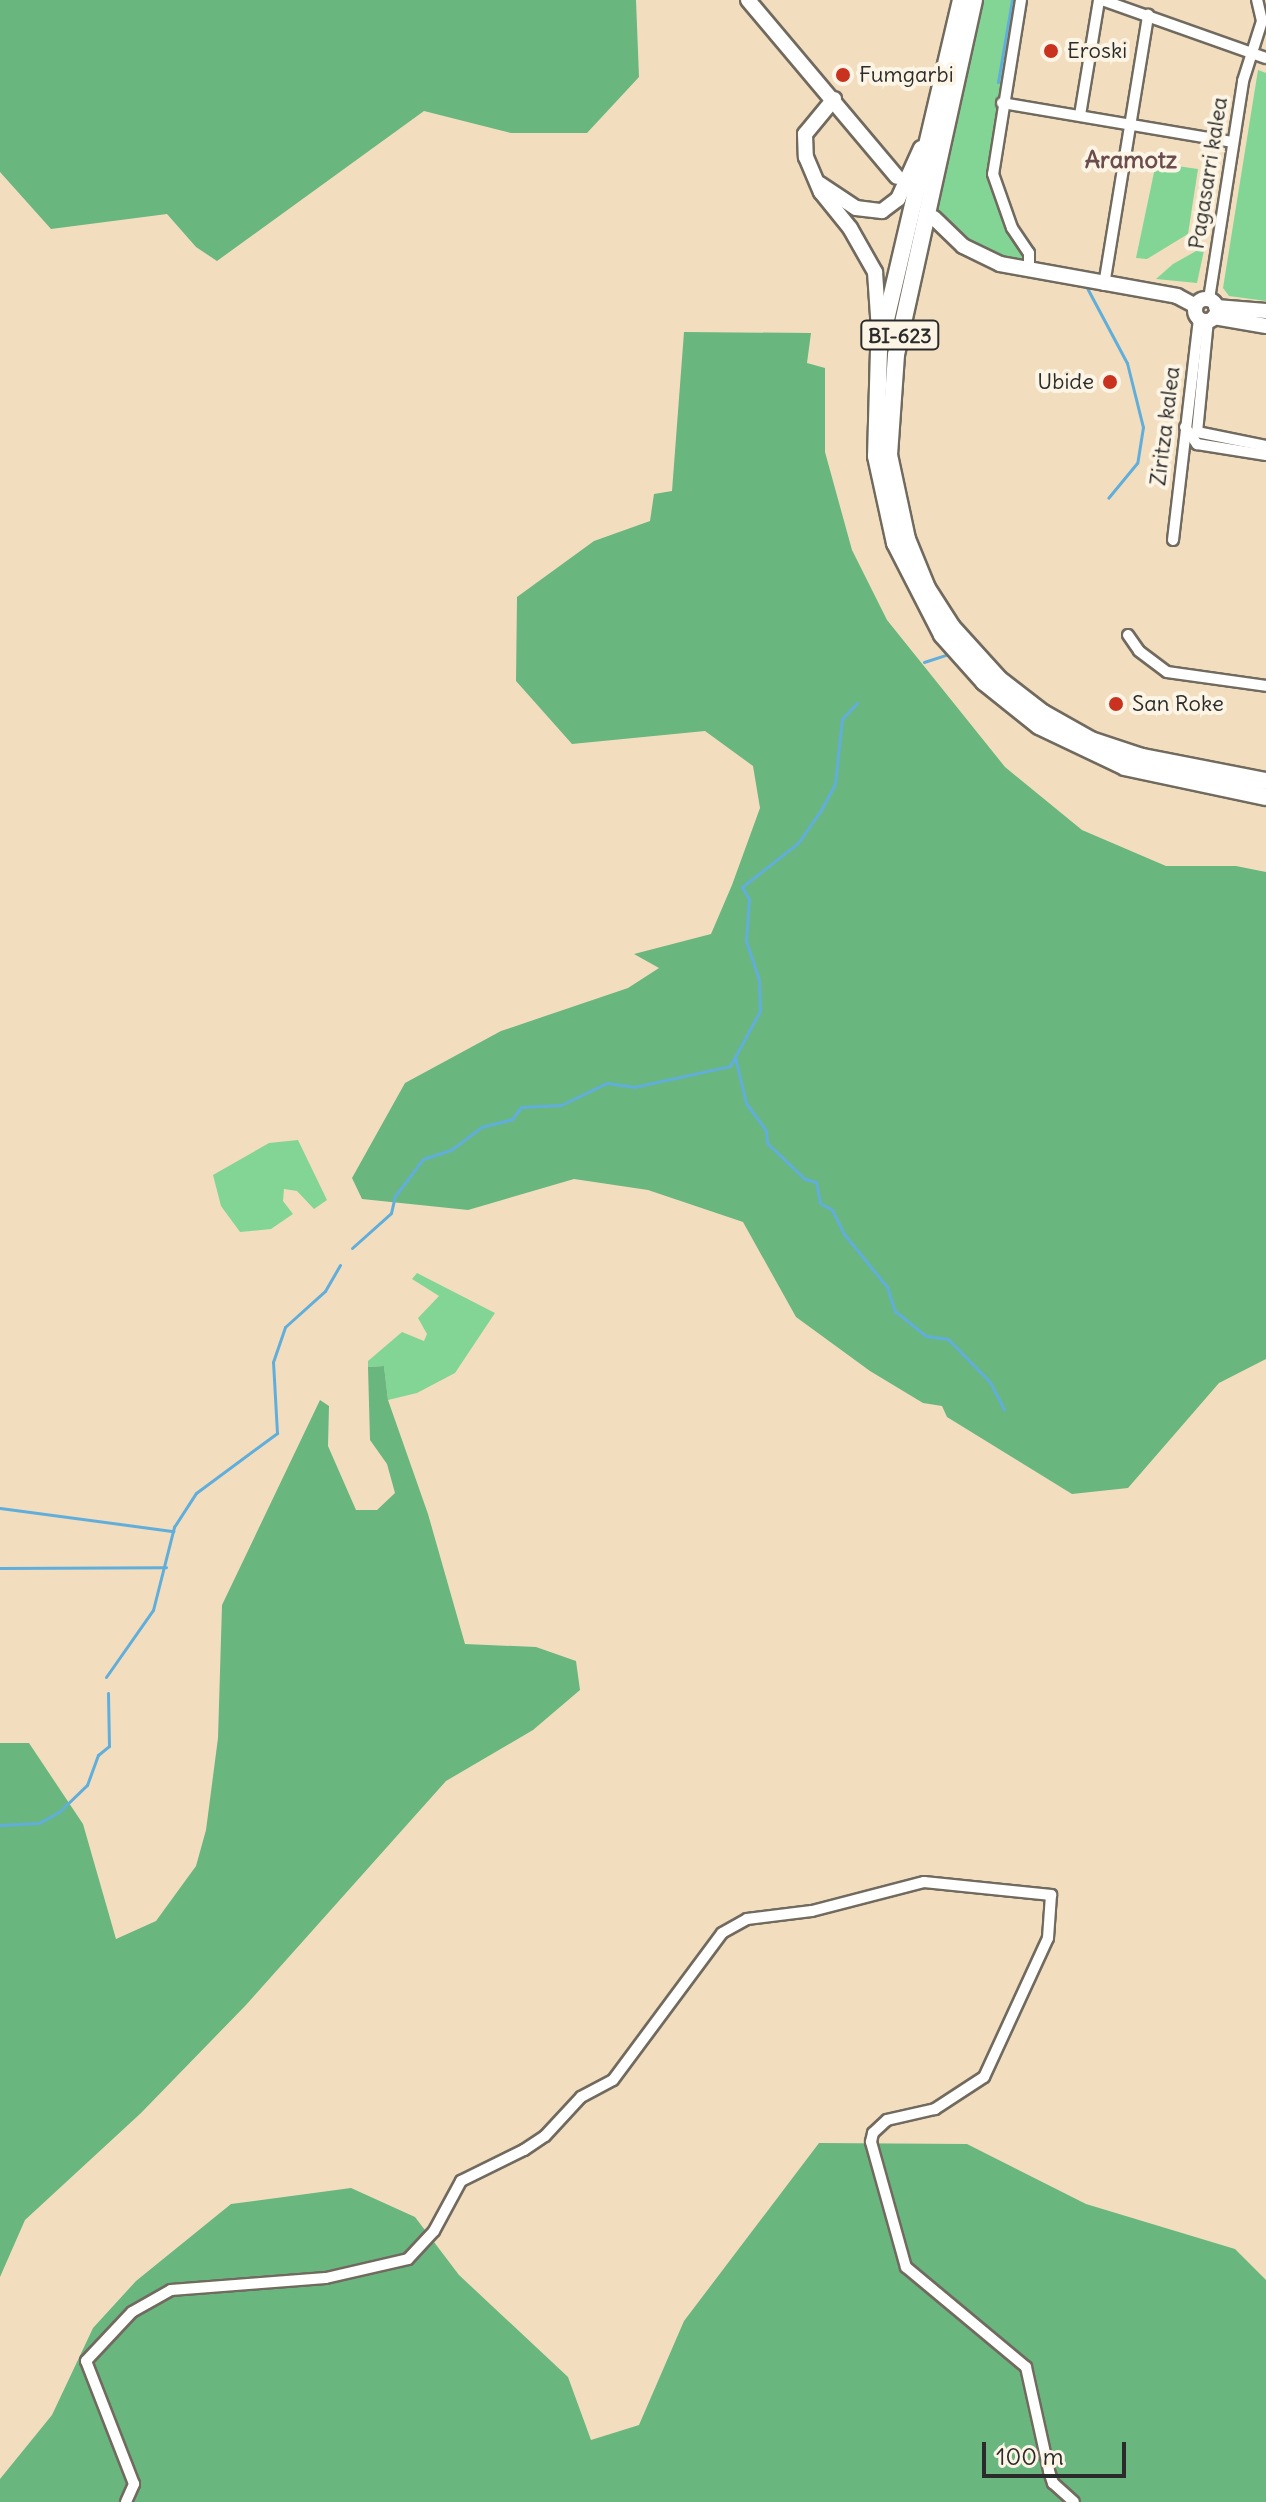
<!DOCTYPE html>
<style>
body{margin:0}
#map{position:relative;width:1266px;height:2502px;overflow:hidden;background:#f2debf;font-family:Delius,sans-serif}
div>[style]{position:absolute}
.green>*{inset:0;background:#83d596}
.forest>*{inset:0;background:#6ab67f}
.stream>*{height:3px;margin:-1.5px;padding:0 1.5px;transform-origin:1.5px;border-radius:1.5px;background:#61aedb}
.roads{filter:drop-shadow(2px 0 #716a5f) drop-shadow(-2px 0 #716a5f) drop-shadow(0 2px #716a5f) drop-shadow(0 -2px #716a5f)}
.minor>*{height:10px;margin:-5px;padding:0 5px;transform-origin:5px;border-radius:5px;background:#fff}
.tertiary>*{height:14px;margin:-7px;padding:0 7px;transform-origin:7px;border-radius:7px;background:#fff}
.tertiary>.ring{margin:-7px;padding:0;box-sizing:content-box;background:none;border:14px solid #fff;border-radius:50%}
.primary>*{height:16px;margin:-8px;padding:0 8px;transform-origin:8px;border-radius:8px;background:#fff}
.dots>*{width:22px;height:22px;translate:-50% -50%;box-sizing:border-box;border:4px solid #fcf5e5;border-radius:50%}
span{translate:-50% -50%;white-space:nowrap;text-align:center;line-height:1.15;-webkit-text-stroke:8px #fcf5e5;paint-order:stroke}
.shield-label span{padding:2px 6px;background:#fcf5e5;border:2px solid;border-radius:6px;-webkit-text-stroke-width:0}
.shield-label{font-size:20px;color:#2b2b2b;font-weight:700}
.poi-label{font-size:22px;color:#2b2b2b}
.left{translate:0 -50%;text-align:left}
.right{translate:-100% -50%;text-align:right}
.street-label{font-size:22px;color:#2b2b2b}
.neighbourhood-label{font-size:24px;color:#6c4d4d;font-weight:700}
.scale{position:absolute;left:982px;top:2442px;width:144px;height:36px;box-sizing:border-box;border:4px solid #2b2b2b;border-top:0;padding-left:10px;font-size:24px;line-height:28px;white-space:nowrap;color:#2b2b2b;-webkit-text-stroke:6px #fcf5e5;paint-order:stroke}
</style>
<div id="map">
<div class="green">
<i style="clip-path:polygon(984px 0,1021px 0,993px 174px,1022px 244px,1024px 257px,1014px 268px,1000px 264px,934px 218px)"></i>
<i style="clip-path:polygon(1258px 70px,1266px 73px,1266px 301px,1229px 296px,1223px 288px)"></i>
<i style="clip-path:polygon(1156px 163px,1198px 169px,1188px 234px,1147px 259px,1136px 258px)"></i>
<i style="clip-path:polygon(1205px 246px,1197px 283px,1156px 279px,1173px 264px)"></i>
<i style="clip-path:polygon(298px 1140px,327px 1200px,314px 1209px,297px 1191px,284px 1189px,283px 1201px,293px 1214px,271px 1229px,240px 1232px,221px 1206px,213px 1175px,269px 1143px)"></i>
<i style="clip-path:polygon(417px 1273px,495px 1313px,455px 1373px,417px 1393px,388px 1400px,384px 1366px,368px 1367px,368px 1361px,402px 1332px,424px 1341px,427px 1334px,418px 1318px,439px 1296px,412px 1279px)"></i>
</div>
<div class="forest">
<i style="clip-path:polygon(0 0,636px 0,639px 77px,587px 133px,511px 133px,424px 111px,217px 261px,196px 247px,167px 214px,51px 229px,0 172px)"></i>
<i style="clip-path:polygon(684px 332px,811px 333px,807px 363px,825px 368px,825px 452px,852px 550px,887px 620px,1005px 767px,1082px 830px,1166px 866px,1236px 866px,1266px 872px,1266px 1359px,1219px 1383px,1128px 1488px,1072px 1494px,947px 1417px,942px 1406px,923px 1403px,870px 1371px,796px 1317px,743px 1222px,648px 1190px,574px 1179px,468px 1210px,362px 1199px,352px 1178px,405px 1083px,501px 1031px,628px 988px,659px 968px,634px 954px,711px 934px,732px 885px,760px 808px,753px 766px,705px 731px,572px 744px,516px 681px,517px 597px,594px 541px,650px 521px,654px 494px,672px 491px)"></i>
<i style="clip-path:polygon(384px 1366px,388px 1400px,428px 1514px,465px 1644px,536px 1647px,576px 1661px,580px 1690px,533px 1730px,446px 1781px,246px 2005px,141px 2113px,25px 2220px,0 2277px,0 1743px,29px 1743px,83px 1824px,116px 1939px,156px 1921px,196px 1866px,206px 1830px,218px 1738px,222px 1605px,320px 1400px,329px 1406px,328px 1446px,356px 1510px,377px 1510px,395px 1493px,387px 1464px,370px 1440px,368px 1367px)"></i>
<i style="clip-path:polygon(819px 2143px,967px 2144px,1086px 2204px,1235px 2249px,1266px 2280px,1266px 2502px,0 2502px,0 2479px,52px 2415px,93px 2328px,136px 2281px,231px 2204px,351px 2188px,415px 2217px,459px 2275px,568px 2377px,591px 2440px,639px 2425px,684px 2321px)"></i>
</div>
<div class="stream">
<i style="left:998px;top:82px;width:83px;rotate:-80.3deg"></i>
<i style="left:1086px;top:286px;width:87px;rotate:62deg"></i>
<i style="left:1127px;top:363px;width:66px;rotate:76deg"></i>
<i style="left:1143px;top:427px;width:36px;rotate:99deg"></i>
<i style="left:1137px;top:463px;width:45px;rotate:129.6deg"></i>
<i style="left:924px;top:662px;width:23px;rotate:-18deg"></i>
<i style="left:735px;top:1057px;width:47px;rotate:76.6deg"></i>
<i style="left:746px;top:1103px;width:34px;rotate:54deg"></i>
<i style="left:766px;top:1131px;width:12px;rotate:85deg"></i>
<i style="left:767px;top:1143px;width:52px;rotate:43.5deg"></i>
<i style="left:805px;top:1179px;width:11px;rotate:15deg"></i>
<i style="left:816px;top:1182px;width:21px;rotate:79deg"></i>
<i style="left:820px;top:1203px;width:14px;rotate:30deg"></i>
<i style="left:832px;top:1210px;width:27px;rotate:63deg"></i>
<i style="left:844px;top:1234px;width:68px;rotate:50.9deg"></i>
<i style="left:887px;top:1287px;width:25px;rotate:72deg"></i>
<i style="left:895px;top:1311px;width:40px;rotate:39deg"></i>
<i style="left:926px;top:1336px;width:22px;rotate:8deg"></i>
<i style="left:948px;top:1339px;width:60px;rotate:45.7deg"></i>
<i style="left:990px;top:1382px;width:31px;rotate:63deg"></i>
<i style="left:352px;top:1248px;width:52px;rotate:-41.9deg"></i>
<i style="left:391px;top:1213px;width:17px;rotate:-77deg"></i>
<i style="left:395px;top:1196px;width:46px;rotate:-52.9deg"></i>
<i style="left:423px;top:1159px;width:29px;rotate:-18deg"></i>
<i style="left:451px;top:1150px;width:38px;rotate:-37deg"></i>
<i style="left:481px;top:1127px;width:32px;rotate:-14deg"></i>
<i style="left:512px;top:1119px;width:15px;rotate:-53deg"></i>
<i style="left:521px;top:1107px;width:40px;rotate:-2.9deg"></i>
<i style="left:561px;top:1105px;width:51px;rotate:-25.6deg"></i>
<i style="left:607px;top:1083px;width:27px;rotate:8deg"></i>
<i style="left:634px;top:1087px;width:98px;rotate:-12.3deg"></i>
<i style="left:730px;top:1066px;width:63px;rotate:-61.4deg"></i>
<i style="left:760px;top:1011px;width:31px;rotate:-92deg"></i>
<i style="left:759px;top:980px;width:41px;rotate:-108.4deg"></i>
<i style="left:746px;top:941px;width:42px;rotate:-85.9deg"></i>
<i style="left:749px;top:899px;width:14px;rotate:-120deg"></i>
<i style="left:742px;top:887px;width:71px;rotate:-38.2deg"></i>
<i style="left:798px;top:843px;width:38px;rotate:-55deg"></i>
<i style="left:820px;top:812px;width:32px;rotate:-62deg"></i>
<i style="left:835px;top:784px;width:65px;rotate:-83.9deg"></i>
<i style="left:842px;top:719px;width:22px;rotate:-47deg"></i>
<i style="left:0;top:1508px;width:175px;rotate:7.6deg"></i>
<i style="left:0;top:1568px;width:166px;rotate:-0.3deg"></i>
<i style="left:106px;top:1677px;width:82px;rotate:-55deg"></i>
<i style="left:153px;top:1610px;width:86px;rotate:-75.8deg"></i>
<i style="left:174px;top:1527px;width:40px;rotate:-57.1deg"></i>
<i style="left:196px;top:1493px;width:101px;rotate:-36.5deg"></i>
<i style="left:277px;top:1433px;width:71px;rotate:-93.2deg"></i>
<i style="left:273px;top:1362px;width:37px;rotate:-71deg"></i>
<i style="left:285px;top:1327px;width:54px;rotate:-42deg"></i>
<i style="left:325px;top:1291px;width:30px;rotate:-60deg"></i>
<i style="left:0;top:1825px;width:39px;rotate:-3deg"></i>
<i style="left:39px;top:1823px;width:23px;rotate:-29deg"></i>
<i style="left:59px;top:1812px;width:39px;rotate:-44deg"></i>
<i style="left:87px;top:1785px;width:32px;rotate:-70deg"></i>
<i style="left:98px;top:1755px;width:14px;rotate:-39deg"></i>
<i style="left:109px;top:1746px;width:53px;rotate:-91.1deg"></i>
</div>
<div class="roads">
<div class="minor">
<i style="left:1021px;top:0;width:176px;rotate:99.1deg"></i>
<i style="left:993px;top:174px;width:57px;rotate:70.6deg"></i>
<i style="left:1012px;top:228px;width:30px;rotate:56deg"></i>
<i style="left:1029px;top:253px;width:18px;rotate:90deg"></i>
<i style="left:1102px;top:0;width:174px;rotate:19.5deg"></i>
<i style="left:1002px;top:103px;width:234px;rotate:9.6deg"></i>
<i style="left:1080px;top:115px;width:117px;rotate:-80.6deg"></i>
<i style="left:1104px;top:285px;width:274px;rotate:-80.7deg"></i>
<i style="left:1209px;top:299px;width:221px;rotate:-81.1deg"></i>
<i style="left:1243px;top:81px;width:63px;rotate:-72.4deg"></i>
<i style="left:1262px;top:21px;width:22px;rotate:-103deg"></i>
<i style="left:1208px;top:320px;width:113px;rotate:95.6deg"></i>
<i style="left:1197px;top:432px;width:70px;rotate:11.5deg"></i>
<i style="left:1185px;top:427px;width:21px;rotate:55deg"></i>
<i style="left:1197px;top:444px;width:70px;rotate:9.1deg"></i>
<i style="left:1173px;top:540px;width:224px;rotate:-83.3deg"></i>
<i style="left:1128px;top:635px;width:19px;rotate:55deg"></i>
<i style="left:1139px;top:651px;width:35px;rotate:37deg"></i>
<i style="left:1167px;top:672px;width:100px;rotate:8deg"></i>
<i style="left:126px;top:2502px;width:20px;rotate:-66deg"></i>
<i style="left:134px;top:2484px;width:132px;rotate:-111.3deg"></i>
<i style="left:86px;top:2361px;width:67px;rotate:-46.8deg"></i>
<i style="left:132px;top:2312px;width:45px;rotate:-29.4deg"></i>
<i style="left:171px;top:2290px;width:155px;rotate:-4.4deg"></i>
<i style="left:326px;top:2278px;width:84px;rotate:-13deg"></i>
<i style="left:408px;top:2259px;width:38px;rotate:-47deg"></i>
<i style="left:434px;top:2231px;width:57px;rotate:-61.6deg"></i>
<i style="left:461px;top:2181px;width:70px;rotate:-26.2deg"></i>
<i style="left:524px;top:2150px;width:25px;rotate:-34deg"></i>
<i style="left:545px;top:2136px;width:53px;rotate:-47.3deg"></i>
<i style="left:581px;top:2097px;width:36px;rotate:-28deg"></i>
<i style="left:613px;top:2080px;width:183px;rotate:-53.4deg"></i>
<i style="left:722px;top:1933px;width:29px;rotate:-29deg"></i>
<i style="left:747px;top:1919px;width:65px;rotate:-7deg"></i>
<i style="left:812px;top:1911px;width:116px;rotate:-14.5deg"></i>
<i style="left:924px;top:1882px;width:128px;rotate:5.8deg"></i>
<i style="left:1051px;top:1895px;width:43px;rotate:94deg"></i>
<i style="left:1048px;top:1938px;width:153px;rotate:114.7deg"></i>
<i style="left:984px;top:2077px;width:59px;rotate:146.9deg"></i>
<i style="left:935px;top:2109px;width:49px;rotate:167.1deg"></i>
<i style="left:887px;top:2120px;width:19px;rotate:137deg"></i>
<i style="left:873px;top:2133px;width:9px;rotate:103deg"></i>
<i style="left:871px;top:2142px;width:130px;rotate:74.4deg"></i>
<i style="left:906px;top:2267px;width:156px;rotate:39.8deg"></i>
<i style="left:1026px;top:2367px;width:107px;rotate:77.5deg"></i>
<i style="left:1049px;top:2471px;width:13px;rotate:72deg"></i>
<i style="left:1053px;top:2483px;width:28px;rotate:42deg"></i>
</div>
<div class="tertiary">
<i style="left:748px;top:0;width:231px;rotate:49.9deg"></i>
<i style="left:834px;top:99px;width:45px;rotate:129.6deg"></i>
<i style="left:805px;top:134px;width:23px;rotate:88deg"></i>
<i style="left:806px;top:157px;width:38px;rotate:67deg"></i>
<i style="left:821px;top:192px;width:46px;rotate:51.1deg"></i>
<i style="left:850px;top:228px;width:51px;rotate:60.4deg"></i>
<i style="left:875px;top:272px;width:59px;rotate:86.1deg"></i>
<i style="left:820px;top:184px;width:43px;rotate:33.7deg"></i>
<i style="left:856px;top:208px;width:26px;rotate:7deg"></i>
<i style="left:882px;top:211px;width:20px;rotate:-37deg"></i>
<i style="left:898px;top:199px;width:56px;rotate:-65.7deg"></i>
<i style="left:934px;top:218px;width:40px;rotate:44deg"></i>
<i style="left:963px;top:246px;width:41px;rotate:25.9deg"></i>
<i style="left:1000px;top:264px;width:180px;rotate:10.2deg"></i>
<i style="left:1177px;top:296px;width:21px;rotate:28deg"></i>
<i class="ring" style="left:1195px;top:299px;width:8px;height:8px"></i>
<i style="left:1216px;top:307px;width:50px;rotate:4.6deg"></i>
<i style="left:1214px;top:317px;width:53px;rotate:9.8deg"></i>
</div>
<div class="primary">
<i style="left:961px;top:0;width:359px;rotate:103.2deg"></i>
<i style="left:879px;top:350px;width:106px;rotate:91.6deg"></i>
<i style="left:876px;top:456px;width:89px;rotate:77.7deg"></i>
<i style="left:895px;top:543px;width:103px;rotate:62.9deg"></i>
<i style="left:942px;top:635px;width:63px;rotate:48.2deg"></i>
<i style="left:984px;top:682px;width:70px;rotate:38.7deg"></i>
<i style="left:1039px;top:726px;width:95px;rotate:25.5deg"></i>
<i style="left:1125px;top:767px;width:144px;rotate:12deg"></i>
<i style="left:974px;top:0;width:363px;rotate:102.4deg"></i>
<i style="left:896px;top:355px;width:100px;rotate:94deg"></i>
<i style="left:889px;top:455px;width:86px;rotate:77.9deg"></i>
<i style="left:907px;top:539px;width:53px;rotate:67.8deg"></i>
<i style="left:927px;top:588px;width:46px;rotate:57.3deg"></i>
<i style="left:952px;top:627px;width:70px;rotate:47.9deg"></i>
<i style="left:999px;top:679px;width:56px;rotate:37.7deg"></i>
<i style="left:1043px;top:713px;width:55px;rotate:29.4deg"></i>
<i style="left:1091px;top:740px;width:54px;rotate:18.4deg"></i>
<i style="left:1142px;top:757px;width:126px;rotate:11deg"></i>
</div>
</div>
<div class="dots">
<i style="left:1051px;top:51px;background:#c8321e"></i>
<i style="left:843px;top:75px;background:#c8321e"></i>
<i style="left:1110px;top:382px;background:#c8321e"></i>
<i style="left:1116px;top:704px;background:#c8321e"></i>
</div>
<div class="shield-label">
<span style="left:900px;top:335px">BI-623</span>
</div>
<div class="poi-label">
<span class="left" style="left:1067px;top:51px">Eroski</span>
<span class="left" style="left:859px;top:75px">Fumgarbi</span>
<span class="right" style="left:1094px;top:382px">Ubide</span>
<span class="left" style="left:1132px;top:704px">San Roke</span>
</div>
<div class="street-label">
<span style="left:1208px;top:173px;rotate:-81deg">Pagasarri kalea</span>
<span style="left:1165px;top:426px;rotate:-83deg">Ziritza kalea</span>
</div>
<div class="neighbourhood-label">
<span style="left:1131px;top:160px">Aramotz</span>
</div>
<div class="scale">100 m</div>
</div>
